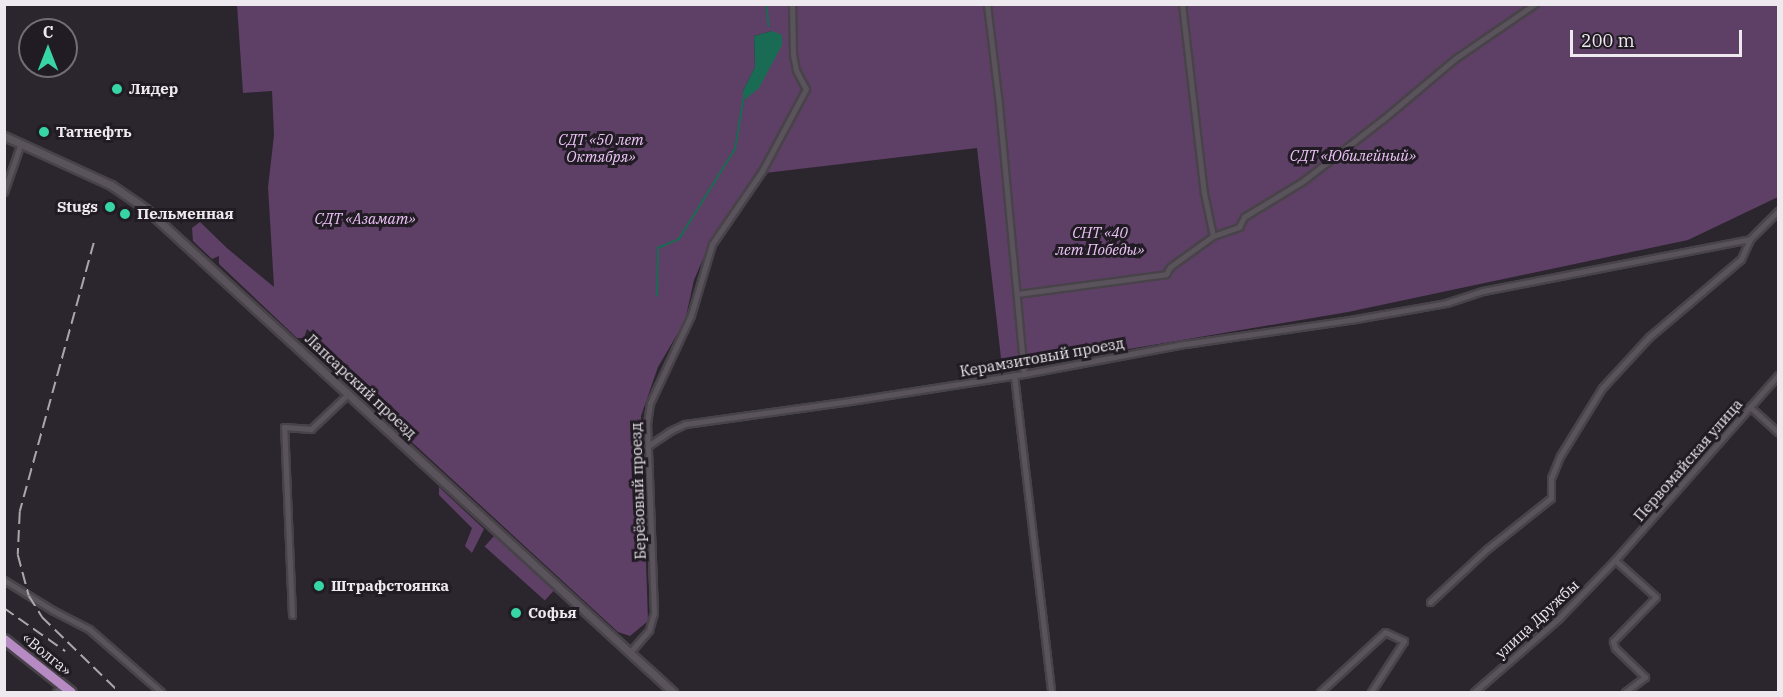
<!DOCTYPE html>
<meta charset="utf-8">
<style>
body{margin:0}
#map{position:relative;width:1783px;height:697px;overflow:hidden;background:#2b252d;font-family:"IBM Plex Serif",serif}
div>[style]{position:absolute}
.green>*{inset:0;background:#5e3f66;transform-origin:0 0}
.water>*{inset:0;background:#196c53}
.stream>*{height:1.5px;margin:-0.75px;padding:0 0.75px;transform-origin:0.75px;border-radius:0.75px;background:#196c53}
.roads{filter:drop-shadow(2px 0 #484349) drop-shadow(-2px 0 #484349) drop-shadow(0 2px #484349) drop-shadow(0 -2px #484349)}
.minor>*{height:5px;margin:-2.5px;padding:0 2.5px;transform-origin:2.5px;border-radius:2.5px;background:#5a535c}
.tertiary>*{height:7px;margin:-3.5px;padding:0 3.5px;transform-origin:3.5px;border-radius:3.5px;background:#5a535c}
.trunk>*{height:9px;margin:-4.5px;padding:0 4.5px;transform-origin:4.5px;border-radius:4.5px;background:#b68ac2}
.rail>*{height:1.5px;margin-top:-0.75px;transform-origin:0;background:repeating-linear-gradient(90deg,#aba5ac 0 12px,transparent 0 18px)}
.dots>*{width:16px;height:16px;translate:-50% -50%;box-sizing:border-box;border:3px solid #211b23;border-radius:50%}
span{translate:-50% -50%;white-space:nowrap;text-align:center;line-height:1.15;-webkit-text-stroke:6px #211b23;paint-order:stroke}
.poi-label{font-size:15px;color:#eee9ef;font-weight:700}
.left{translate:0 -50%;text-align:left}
.right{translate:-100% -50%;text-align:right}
.park-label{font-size:15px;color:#edc4f8;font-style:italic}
.street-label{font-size:15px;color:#eee9ef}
.frame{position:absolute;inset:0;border:6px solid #eee9ef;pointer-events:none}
.north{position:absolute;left:18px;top:18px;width:60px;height:60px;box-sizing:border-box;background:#211b23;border:2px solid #736d75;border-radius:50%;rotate:0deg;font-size:16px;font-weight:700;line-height:24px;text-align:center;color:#eee9ef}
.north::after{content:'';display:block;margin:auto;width:21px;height:27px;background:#37d4a6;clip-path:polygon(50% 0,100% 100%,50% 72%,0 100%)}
.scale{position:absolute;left:1570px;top:30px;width:172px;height:27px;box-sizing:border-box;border:3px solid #eee9ef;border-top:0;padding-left:8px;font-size:18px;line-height:21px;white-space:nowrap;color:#eee9ef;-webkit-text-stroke:4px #211b23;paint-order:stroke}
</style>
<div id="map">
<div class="green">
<i style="clip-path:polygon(evenodd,237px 5px,1778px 5px,1778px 197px,1688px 240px,1348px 312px,1029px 366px,1001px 358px,977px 148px,765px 173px,758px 169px,709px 245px,694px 280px,685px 321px,658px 367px,641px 416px,648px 621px,630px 636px,618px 632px,390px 422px,400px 414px,307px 329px,304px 338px,297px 338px,219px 264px,219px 256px,212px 259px,193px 241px,192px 228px,200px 222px,228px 249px,274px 287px,268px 187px,274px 135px,272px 91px,243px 93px,237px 5px,772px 31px,744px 101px,743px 91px,755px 67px,754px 36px,772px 31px)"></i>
<i style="clip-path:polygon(439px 487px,484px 529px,472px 553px,465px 546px,472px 528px,439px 495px)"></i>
<i style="left:494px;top:536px;width:81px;height:14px;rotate:42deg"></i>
</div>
<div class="water">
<i style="clip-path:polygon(772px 31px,782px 35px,782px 45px,759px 88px,743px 101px,743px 91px,755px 67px,754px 36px)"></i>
</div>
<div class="stream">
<i style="left:767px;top:4px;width:22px;rotate:85deg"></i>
<i style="left:657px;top:296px;width:48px;rotate:-88.8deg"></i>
<i style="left:658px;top:248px;width:23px;rotate:-23deg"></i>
<i style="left:679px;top:239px;width:106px;rotate:-58.1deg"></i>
<i style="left:735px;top:149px;width:49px;rotate:-80.5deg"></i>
</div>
<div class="roads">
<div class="minor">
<i style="left:987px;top:4px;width:102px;rotate:83.2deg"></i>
<i style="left:999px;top:105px;width:270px;rotate:84.7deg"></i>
<i style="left:1182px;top:4px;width:190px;rotate:83.4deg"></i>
<i style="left:1204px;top:193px;width:44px;rotate:78.2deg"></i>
<i style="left:4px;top:192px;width:52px;rotate:-70.9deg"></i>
<i style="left:1750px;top:239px;width:40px;rotate:-45deg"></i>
<i style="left:1017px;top:294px;width:150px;rotate:-7.6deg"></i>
<i style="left:1166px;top:274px;width:8px;rotate:-60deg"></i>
<i style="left:1170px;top:267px;width:53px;rotate:-35.8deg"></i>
<i style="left:1213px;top:236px;width:28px;rotate:-19deg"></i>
<i style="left:1239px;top:227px;width:11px;rotate:-63deg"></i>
<i style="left:1244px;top:217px;width:69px;rotate:-31.4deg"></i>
<i style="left:1303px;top:181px;width:100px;rotate:-37.7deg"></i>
<i style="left:1382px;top:120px;width:97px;rotate:-40deg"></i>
<i style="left:1456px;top:58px;width:96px;rotate:-34.4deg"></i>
<i style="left:1014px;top:375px;width:319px;rotate:83.3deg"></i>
<i style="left:1750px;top:407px;width:38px;rotate:42deg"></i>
<i style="left:648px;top:446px;width:27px;rotate:-34deg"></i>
<i style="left:670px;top:431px;width:17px;rotate:-25deg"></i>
<i style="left:685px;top:424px;width:167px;rotate:-7.9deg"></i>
<i style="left:850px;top:401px;width:176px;rotate:-8.8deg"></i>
<i style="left:1024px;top:374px;width:164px;rotate:-10.6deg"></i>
<i style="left:1185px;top:344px;width:167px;rotate:-8.3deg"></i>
<i style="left:1350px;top:320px;width:97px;rotate:-10deg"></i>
<i style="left:1446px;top:303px;width:39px;rotate:-18deg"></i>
<i style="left:1483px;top:291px;width:272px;rotate:-11deg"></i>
<i style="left:1750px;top:239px;width:22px;rotate:114deg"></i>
<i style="left:1741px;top:259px;width:121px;rotate:139.7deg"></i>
<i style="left:1649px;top:337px;width:69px;rotate:132.7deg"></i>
<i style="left:1602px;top:388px;width:80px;rotate:121.7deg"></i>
<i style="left:1560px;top:456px;width:24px;rotate:112deg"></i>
<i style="left:1551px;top:478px;width:20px;rotate:90deg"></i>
<i style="left:1551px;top:498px;width:82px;rotate:141.4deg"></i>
<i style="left:1487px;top:549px;width:78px;rotate:137.1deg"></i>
<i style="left:1615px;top:560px;width:55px;rotate:42.1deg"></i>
<i style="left:1656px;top:597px;width:62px;rotate:134.3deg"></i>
<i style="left:1613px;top:641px;width:7px;rotate:74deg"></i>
<i style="left:1615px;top:648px;width:42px;rotate:44deg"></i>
<i style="left:1645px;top:677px;width:25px;rotate:143deg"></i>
<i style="left:4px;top:580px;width:57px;rotate:32deg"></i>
<i style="left:52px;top:610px;width:42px;rotate:27.2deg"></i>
<i style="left:89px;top:629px;width:96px;rotate:41.2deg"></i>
<i style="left:292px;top:615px;width:188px;rotate:-92.4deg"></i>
<i style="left:284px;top:427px;width:27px;rotate:4deg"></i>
<i style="left:311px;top:429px;width:52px;rotate:-43.5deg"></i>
<i style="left:631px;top:651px;width:28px;rotate:-49deg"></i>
<i style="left:649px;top:630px;width:18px;rotate:-74deg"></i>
<i style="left:654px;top:613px;width:189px;rotate:-92.1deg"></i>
<i style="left:647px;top:424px;width:21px;rotate:-82deg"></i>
<i style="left:650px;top:403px;width:97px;rotate:-65deg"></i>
<i style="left:691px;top:315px;width:74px;rotate:-73.5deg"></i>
<i style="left:712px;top:244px;width:88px;rotate:-55.6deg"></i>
<i style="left:762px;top:171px;width:93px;rotate:-61.8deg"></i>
<i style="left:806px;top:89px;width:21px;rotate:-118deg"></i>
<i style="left:796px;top:70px;width:16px;rotate:-101deg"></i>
<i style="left:793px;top:54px;width:50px;rotate:-91.1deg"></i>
<i style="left:56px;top:692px;width:9px;rotate:-49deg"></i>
<i style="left:1320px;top:692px;width:88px;rotate:-42.7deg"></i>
<i style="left:1385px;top:632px;width:21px;rotate:25deg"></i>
<i style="left:1404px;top:641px;width:61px;rotate:122.9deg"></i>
<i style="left:1474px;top:692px;width:113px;rotate:-41deg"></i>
<i style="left:1559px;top:618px;width:81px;rotate:-46deg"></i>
<i style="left:1615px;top:560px;width:247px;rotate:-48.6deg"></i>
</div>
<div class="tertiary">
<i style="left:4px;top:136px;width:118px;rotate:24.6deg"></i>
<i style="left:111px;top:185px;width:42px;rotate:34.4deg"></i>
<i style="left:146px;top:209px;width:715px;rotate:42.51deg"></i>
</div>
<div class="trunk">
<i style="left:4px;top:639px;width:85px;rotate:38.3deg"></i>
</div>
</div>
<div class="rail">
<i style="left:94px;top:243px;width:279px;rotate:105.4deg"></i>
<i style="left:20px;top:512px;width:43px;rotate:92.7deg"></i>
<i style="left:18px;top:555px;width:42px;rotate:75deg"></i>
<i style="left:29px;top:596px;width:25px;rotate:58deg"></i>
<i style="left:42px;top:617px;width:107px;rotate:44.2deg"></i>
<i style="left:4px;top:608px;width:75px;rotate:35.2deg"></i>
</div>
<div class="dots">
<i style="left:117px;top:89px;background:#37d4a6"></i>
<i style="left:44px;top:132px;background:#37d4a6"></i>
<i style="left:110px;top:207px;background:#37d4a6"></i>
<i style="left:125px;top:214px;background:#37d4a6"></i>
<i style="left:319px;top:586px;background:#37d4a6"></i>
<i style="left:516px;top:613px;background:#37d4a6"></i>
</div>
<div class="poi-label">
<span class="left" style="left:129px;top:89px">Лидер</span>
<span class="left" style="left:56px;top:132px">Татнефть</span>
<span class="right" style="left:98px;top:207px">Stugs</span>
<span class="left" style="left:137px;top:214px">Пельменная</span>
<span class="left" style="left:331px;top:586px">Штрафстоянка</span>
<span class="left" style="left:528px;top:613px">Софья</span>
</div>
<div class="park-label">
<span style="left:601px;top:148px">СДТ «50 лет<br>Октября»</span>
<span style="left:1353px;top:156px">СДТ «Юбилейный»</span>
<span style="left:365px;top:219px">СДТ «Азамат»</span>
<span style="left:1100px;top:241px">СНТ «40<br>лет Победы»</span>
</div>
<div class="street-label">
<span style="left:1042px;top:357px;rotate:-10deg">Керамзитовый проезд</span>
<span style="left:361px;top:386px;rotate:43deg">Лапсарский проезд</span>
<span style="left:1688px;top:460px;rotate:-49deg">Первомайская улица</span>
<span style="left:638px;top:491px;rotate:-92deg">Берёзовый проезд</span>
<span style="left:1537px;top:619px;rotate:-43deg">улица Дружбы</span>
<span style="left:47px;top:654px;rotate:39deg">«Волга»</span>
</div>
<div class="frame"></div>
<div class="north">С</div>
<div class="scale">200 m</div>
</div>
